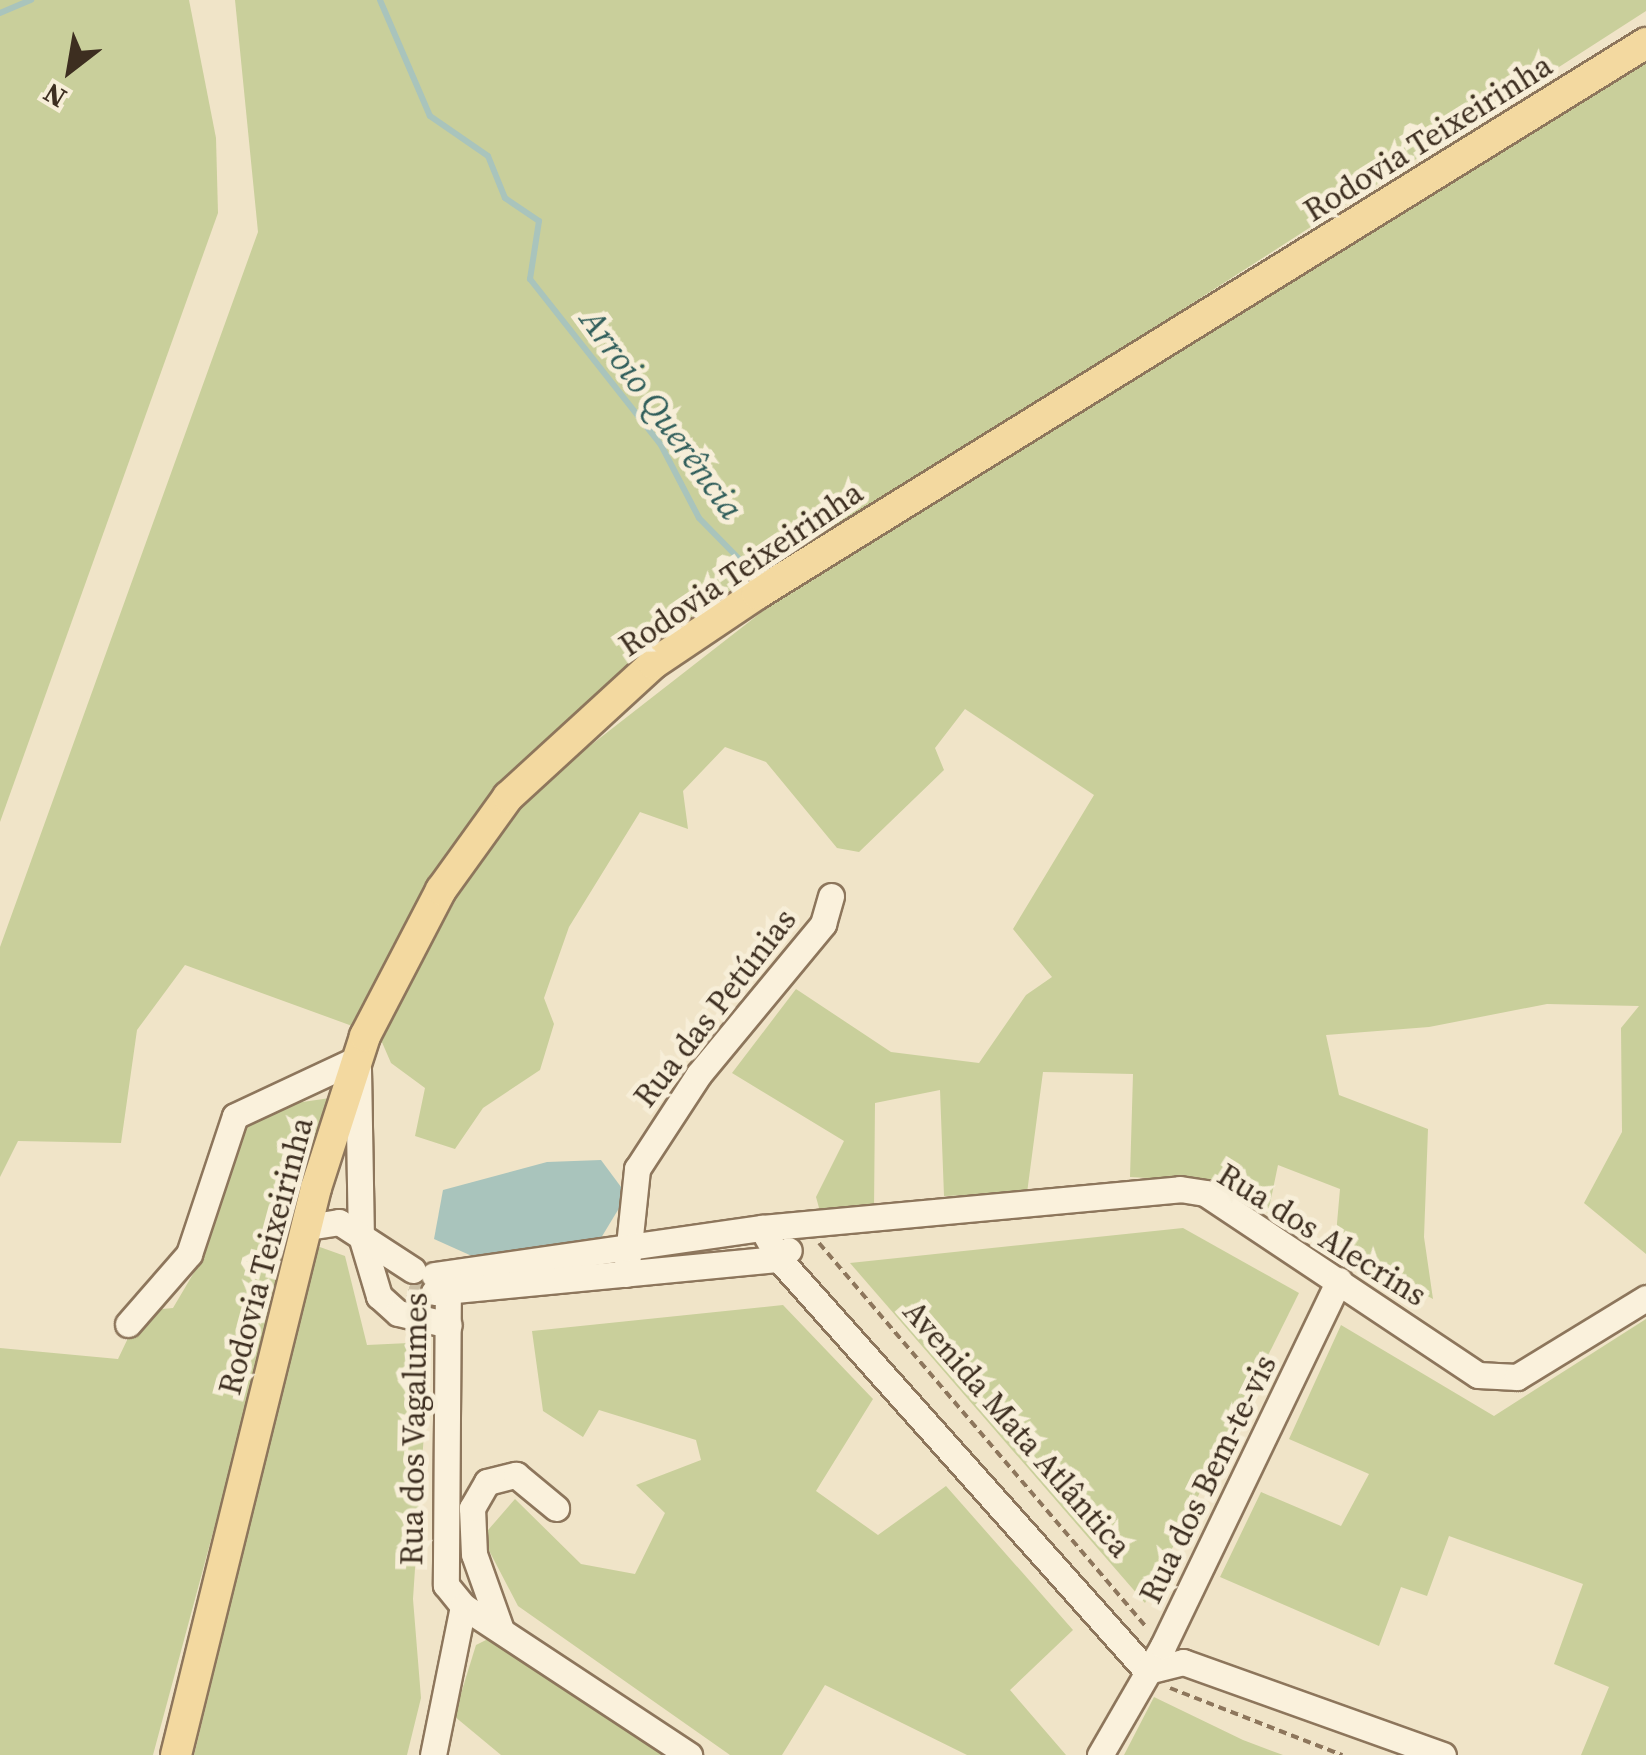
<!DOCTYPE html>
<meta charset="utf-8">
<style>
body{margin:0}
#map{position:relative;width:1646px;height:1755px;overflow:hidden;background:#f0e4c8;font-family:"Source Serif 4",serif}
div>[style]{position:absolute}
.green>*{inset:0;background:#c9cf9b}
.water>*{inset:0;background:#a9c4bc}
.stream>*{height:6px;margin:-3px;padding:0 3px;transform-origin:3px;border-radius:3px;background:#a9c4bc}
.minor-tunnel>*{height:25px;margin-top:-12.5px;transform-origin:0;background:repeating-linear-gradient(90deg,#ccc0a6 0 25px,transparent 0 37px)}
.path>*{height:4px;margin-top:-2px;transform-origin:0;background:repeating-linear-gradient(90deg,#8d765c 0 8px,transparent 0 13px)}
.roads{filter:drop-shadow(2px 0 #8d765c) drop-shadow(-2px 0 #8d765c) drop-shadow(0 2px #8d765c) drop-shadow(0 -2px #8d765c)}
.minor>*{height:25px;margin:-12.5px;padding:0 12.5px;transform-origin:12.5px;border-radius:12.5px;background:#faf1dc}
.major>*{height:30px;margin:-15px;padding:0 15px;transform-origin:15px;border-radius:15px;background:#f3d9a0}
span{translate:-50% -50%;white-space:nowrap;text-align:center;line-height:1.15;-webkit-text-stroke:10px #f7eed8;paint-order:stroke}
.street-label{font-size:32px;color:#3d2e20}
.water-label{font-size:35px;color:#2f5d5a;font-style:italic}
.north{position:absolute;left:20px;top:20px;width:100px;height:100px;-webkit-text-stroke:8px #f7eed8;paint-order:stroke;rotate:211deg;font-size:28px;font-weight:700;line-height:40px;text-align:center;color:#3d2e20}
.north::after{content:'';display:block;margin:auto;width:35px;height:45px;background:#3d2e20;clip-path:polygon(50% 0,100% 100%,50% 72%,0 100%)}
</style>
<div id="map">
<div class="green">
<i style="clip-path:polygon(0 0,189px 0,216px 138px,218px 213px,0 822px)"></i>
<i style="clip-path:polygon(235px 0,1646px 0,1646px 11px,651px 652px,554px 736px,355px 1027px,185px 965px,137px 1030px,121px 1143px,18px 1141px,0 1177px,0 947px,258px 232px)"></i>
<i style="clip-path:polygon(1646px 61px,1646px 1254px,1584px 1203px,1622px 1132px,1621px 1028px,1639px 1006px,1547px 1004px,1429px 1027px,1326px 1035px,1339px 1095px,1428px 1129px,1424px 1237px,1433px 1299px,1335px 1246px,1340px 1189px,1278px 1165px,1268px 1213px,1203px 1181px,1130px 1177px,1133px 1074px,1043px 1072px,1027px 1193px,944px 1196px,940px 1090px,875px 1103px,874px 1210px,821px 1215px,816px 1197px,844px 1141px,732px 1073px,796px 989px,891px 1052px,979px 1063px,1026px 995px,1052px 977px,1013px 929px,1094px 795px,965px 709px,935px 748px,944px 770px,859px 852px,837px 848px,766px 762px,725px 747px,683px 791px,688px 829px,640px 812px,569px 927px,544px 998px,554px 1024px,540px 1070px,483px 1108px,455px 1149px,415px 1136px,425px 1088px,391px 1063px,381px 1040px,456px 899px,519px 809px,573px 759px,763px 611px)"></i>
<i style="clip-path:polygon(330px 1098px,153px 1755px,0 1755px,0 1348px,118px 1359px,141px 1311px,173px 1308px,196px 1269px,231px 1139px,268px 1107px)"></i>
<i style="clip-path:polygon(1183px 1228px,1299px 1293px,1145px 1603px,850px 1263px)"></i>
<i style="clip-path:polygon(317px 1246px,345px 1256px,367px 1345px,430px 1342px,413px 1599px,421px 1698px,407px 1755px,194px 1755px)"></i>
<i style="clip-path:polygon(783px 1305px,873px 1399px,816px 1491px,878px 1535px,946px 1486px,1073px 1630px,1010px 1690px,1066px 1755px,967px 1755px,825px 1685px,782px 1755px,730px 1755px,518px 1606px,482px 1537px,515px 1499px,581px 1564px,635px 1574px,665px 1513px,636px 1485px,701px 1460px,696px 1440px,599px 1410px,583px 1437px,543px 1411px,532px 1331px)"></i>
<i style="clip-path:polygon(1646px 1319px,1646px 1755px,1581px 1755px,1609px 1687px,1554px 1664px,1583px 1584px,1449px 1536px,1427px 1596px,1401px 1587px,1379px 1646px,1220px 1577px,1261px 1492px,1341px 1526px,1369px 1474px,1289px 1439px,1341px 1325px,1494px 1416px)"></i>
<i style="clip-path:polygon(494px 1636px,670px 1755px,501px 1755px,454px 1716px,476px 1645px)"></i>
<i style="clip-path:polygon(1154px 1697px,1243px 1740px,1283px 1755px,1124px 1755px)"></i>
</div>
<div class="water">
<i style="clip-path:polygon(601px 1160px,627px 1195px,601px 1238px,483px 1261px,434px 1239px,443px 1190px,547px 1162px)"></i>
</div>
<div class="stream">
<i style="left:380px;top:0;width:126px;rotate:66.7deg"></i>
<i style="left:430px;top:116px;width:70px;rotate:34.6deg"></i>
<i style="left:488px;top:156px;width:45px;rotate:68deg"></i>
<i style="left:505px;top:198px;width:41px;rotate:34.1deg"></i>
<i style="left:539px;top:221px;width:59px;rotate:98.8deg"></i>
<i style="left:530px;top:279px;width:211px;rotate:51.7deg"></i>
<i style="left:661px;top:445px;width:82px;rotate:62.5deg"></i>
<i style="left:699px;top:518px;width:63px;rotate:45.6deg"></i>
<i style="left:0;top:13px;width:34px;rotate:-23deg"></i>
</div>
<div class="minor-tunnel">
<i style="left:410px;top:1284px;width:21px;rotate:19deg"></i>
</div>
<div class="path">
<i style="left:819px;top:1243px;width:506px;rotate:49.57deg"></i>
<i style="left:1170px;top:1688px;width:185px;rotate:21.3deg"></i>
</div>
<div class="roads">
<div class="minor">
<i style="left:358px;top:1069px;width:167px;rotate:89deg"></i>
<i style="left:361px;top:1236px;width:63px;rotate:73.3deg"></i>
<i style="left:379px;top:1296px;width:25px;rotate:42deg"></i>
<i style="left:398px;top:1313px;width:52px;rotate:13.2deg"></i>
<i style="left:308px;top:1227px;width:31px;rotate:-9deg"></i>
<i style="left:339px;top:1222px;width:88px;rotate:33deg"></i>
<i style="left:762px;top:1228px;width:35px;rotate:61deg"></i>
<i style="left:779px;top:1259px;width:552px;rotate:48.23deg"></i>
<i style="left:1147px;top:1671px;width:37px;rotate:-14deg"></i>
<i style="left:1183px;top:1662px;width:276px;rotate:19.7deg"></i>
<i style="left:626px;top:1274px;width:106px;rotate:-84deg"></i>
<i style="left:637px;top:1169px;width:113px;rotate:-56.9deg"></i>
<i style="left:699px;top:1074px;width:195px;rotate:-50.4deg"></i>
<i style="left:823px;top:924px;width:29px;rotate:-74deg"></i>
<i style="left:434px;top:1275px;width:331px;rotate:-8.2deg"></i>
<i style="left:762px;top:1228px;width:420px;rotate:-5.3deg"></i>
<i style="left:1180px;top:1189px;width:25px;rotate:9deg"></i>
<i style="left:1205px;top:1193px;width:328px;rotate:33.7deg"></i>
<i style="left:1478px;top:1375px;width:39px;rotate:3deg"></i>
<i style="left:1517px;top:1377px;width:151px;rotate:-31.5deg"></i>
<i style="left:448px;top:1275px;width:310px;rotate:90.4deg"></i>
<i style="left:446px;top:1585px;width:27px;rotate:51deg"></i>
<i style="left:463px;top:1606px;width:271px;rotate:33.4deg"></i>
<i style="left:434px;top:1292px;width:347px;rotate:-5.5deg"></i>
<i style="left:779px;top:1259px;width:13px;rotate:-42deg"></i>
<i style="left:128px;top:1324px;width:93px;rotate:-48.9deg"></i>
<i style="left:189px;top:1254px;width:145px;rotate:-71.6deg"></i>
<i style="left:235px;top:1116px;width:135px;rotate:-25deg"></i>
<i style="left:500px;top:1627px;width:77px;rotate:-109.6deg"></i>
<i style="left:474px;top:1554px;width:46px;rotate:-92.5deg"></i>
<i style="left:472px;top:1508px;width:30px;rotate:-60deg"></i>
<i style="left:487px;top:1482px;width:30px;rotate:-14deg"></i>
<i style="left:516px;top:1475px;width:52px;rotate:39.5deg"></i>
<i style="left:433px;top:1755px;width:152px;rotate:-78.6deg"></i>
<i style="left:1100px;top:1755px;width:126px;rotate:-60deg"></i>
<i style="left:1163px;top:1646px;width:406px;rotate:-64.3deg"></i>
</div>
<div class="major">
<i style="left:176px;top:1755px;width:584px;rotate:-76.13deg"></i>
<i style="left:316px;top:1188px;width:160px;rotate:-72.1deg"></i>
<i style="left:365px;top:1036px;width:165px;rotate:-62.5deg"></i>
<i style="left:441px;top:890px;width:115px;rotate:-54.2deg"></i>
<i style="left:508px;top:797px;width:197px;rotate:-42.5deg"></i>
<i style="left:653px;top:664px;width:125px;rotate:-33.9deg"></i>
<i style="left:757px;top:594px;width:1046px;rotate:-31.79deg"></i>
</div>
</div>
<div class="street-label">
<span style="left:1428px;top:138px;rotate:-32deg">Rodovia Teixeirinha</span>
<span style="left:741px;top:569px;rotate:-34deg">Rodovia Teixeirinha</span>
<span style="left:715px;top:1008px;rotate:-52deg">Rua das Petúnias</span>
<span style="left:1322px;top:1235px;rotate:32deg">Rua dos Alecrins</span>
<span style="left:266px;top:1256px;rotate:-75deg">Rodovia Teixeirinha</span>
<span style="left:414px;top:1429px;rotate:-89deg">Rua dos Vagalumes</span>
<span style="left:1017px;top:1429px;rotate:49deg">Avenida Mata Atlântica</span>
<span style="left:1208px;top:1479px;rotate:-64deg">Rua dos Bem-te-vis</span>
</div>
<div class="water-label">
<span style="left:662px;top:414px;rotate:54deg">Arroio Querência</span>
</div>
<div class="north">N</div>
</div>
